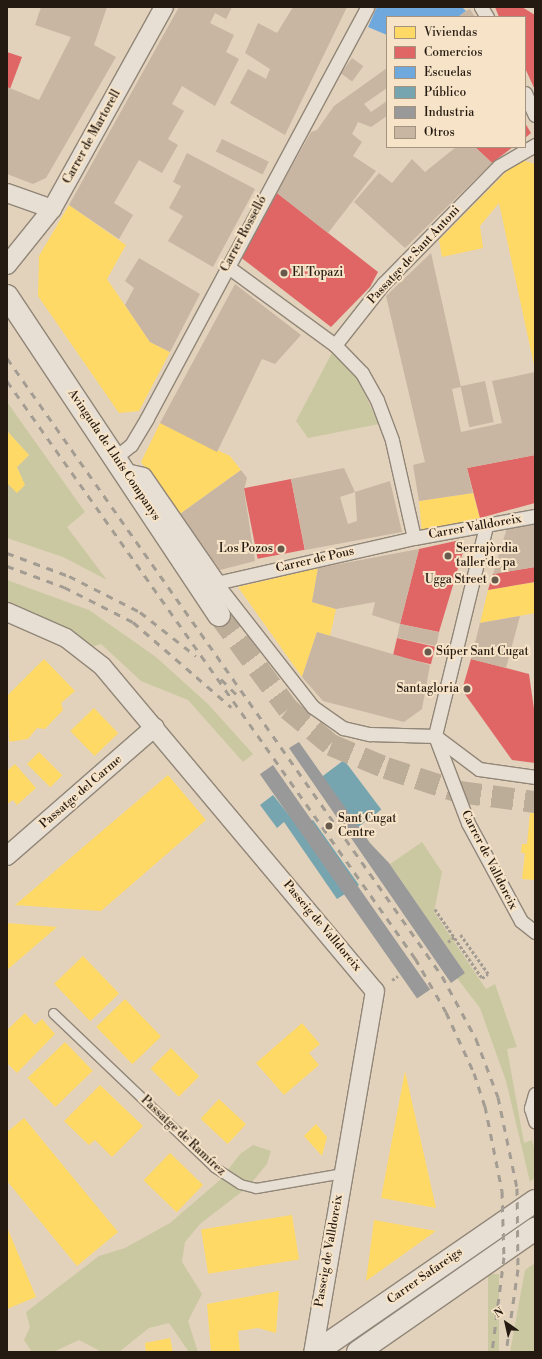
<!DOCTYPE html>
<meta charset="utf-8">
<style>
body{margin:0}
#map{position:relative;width:542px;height:1359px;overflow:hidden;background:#e2d2bb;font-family:"Libre Bodoni",serif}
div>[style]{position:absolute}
.green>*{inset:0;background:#cac8a1;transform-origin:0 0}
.homes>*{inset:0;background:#ffd966;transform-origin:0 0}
.shops>*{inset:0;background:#e06666;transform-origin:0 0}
.schools>*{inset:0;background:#6fa8dc}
.public>*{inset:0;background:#76a5af;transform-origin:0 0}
.industry>*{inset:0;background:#999;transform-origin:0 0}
.building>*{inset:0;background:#c8b5a2;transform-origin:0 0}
.tertiary-tunnel>*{height:22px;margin-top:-11px;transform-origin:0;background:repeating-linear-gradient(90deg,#bcad99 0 22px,transparent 0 33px)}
.path>*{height:2.5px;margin-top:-1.25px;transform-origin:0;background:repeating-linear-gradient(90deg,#a29c92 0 3px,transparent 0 5px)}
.roads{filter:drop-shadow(1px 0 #918678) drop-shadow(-1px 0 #918678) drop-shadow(0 1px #918678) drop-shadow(0 -1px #918678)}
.service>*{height:9px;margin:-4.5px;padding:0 4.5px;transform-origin:4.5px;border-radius:4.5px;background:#e7dfd3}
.pedestrian>*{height:13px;margin:-6.5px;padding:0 6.5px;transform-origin:6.5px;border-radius:6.5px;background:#e7dfd3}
.minor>*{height:18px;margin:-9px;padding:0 9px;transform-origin:9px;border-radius:9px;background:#e7dfd3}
.tertiary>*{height:22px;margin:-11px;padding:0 11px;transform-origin:11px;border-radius:11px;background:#e7dfd3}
.rail>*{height:3px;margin-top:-1.5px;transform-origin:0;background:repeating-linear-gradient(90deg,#a29c92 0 7px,transparent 0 14px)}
.dots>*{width:11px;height:11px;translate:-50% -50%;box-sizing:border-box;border:2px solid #f7e4c8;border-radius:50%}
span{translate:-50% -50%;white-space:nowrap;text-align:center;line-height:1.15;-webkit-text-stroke:4px #f7e4c8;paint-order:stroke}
.street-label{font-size:12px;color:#251a11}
.poi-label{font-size:12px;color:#251a11}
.left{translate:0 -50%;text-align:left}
.right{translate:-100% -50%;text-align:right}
.frame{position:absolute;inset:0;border:8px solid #251a11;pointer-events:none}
.legend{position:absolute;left:386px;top:16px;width:140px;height:132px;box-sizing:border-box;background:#f7e4c8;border:1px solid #a3937f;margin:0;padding:5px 7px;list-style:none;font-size:12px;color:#251a11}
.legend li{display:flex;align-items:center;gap:8px;height:20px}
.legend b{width:20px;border:1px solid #a3937f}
.north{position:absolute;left:486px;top:1303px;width:40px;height:40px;-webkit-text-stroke:3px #f7e4c8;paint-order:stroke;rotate:326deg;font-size:11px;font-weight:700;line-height:16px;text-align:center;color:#251a11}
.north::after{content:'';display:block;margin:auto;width:14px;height:18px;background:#251a11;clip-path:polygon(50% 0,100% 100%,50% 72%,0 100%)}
</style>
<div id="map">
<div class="green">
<i style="clip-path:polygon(333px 351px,356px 376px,379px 424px,308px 438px,296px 421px)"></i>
<i style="clip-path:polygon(7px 402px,85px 512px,67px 527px,107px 580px,63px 557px,7px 538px,7px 483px,24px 485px,17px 467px,29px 455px,7px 431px)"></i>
<i style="clip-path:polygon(7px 580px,89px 610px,156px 657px,208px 704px,253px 754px,243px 762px,188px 700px,141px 681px,101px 644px,91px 647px,7px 607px)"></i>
<i style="clip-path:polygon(422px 842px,442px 872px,434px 912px,486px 989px,495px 984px,517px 1047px,507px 1049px,524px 1143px,532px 1140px,535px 1152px,535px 1177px,530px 1182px,506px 1081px,480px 1008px,457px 978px,465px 973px,390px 864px)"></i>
<i style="clip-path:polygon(253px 1145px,271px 1151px,267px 1164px,248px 1187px,200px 1224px,185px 1242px,182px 1262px,202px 1294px,188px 1321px,198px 1352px,189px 1352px,169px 1323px,149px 1328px,119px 1352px,102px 1352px,79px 1340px,53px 1352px,32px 1352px,24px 1340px,30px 1327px,26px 1312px,99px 1256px,125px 1248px,170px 1223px,220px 1180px,240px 1154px)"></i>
<i style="clip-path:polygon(535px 1263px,535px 1352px,510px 1352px,525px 1270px)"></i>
<i style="left:488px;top:1274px;width:11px;height:79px"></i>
</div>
<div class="homes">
<i style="clip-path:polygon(519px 159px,535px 164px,534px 365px,499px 203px,480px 226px,483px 248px,442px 257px,439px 240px)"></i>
<i style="clip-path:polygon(69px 205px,126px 245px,107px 279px,150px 342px,170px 352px,139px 411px,119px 413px,38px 296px,39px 256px)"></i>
<i style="clip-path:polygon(160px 423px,230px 456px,241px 470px,180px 514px,141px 462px)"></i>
<i style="clip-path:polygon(7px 431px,29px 455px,17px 467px,25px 485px,17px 493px,7px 483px)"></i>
<i style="clip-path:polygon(473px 493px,480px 518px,422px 533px,419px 501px)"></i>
<i style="clip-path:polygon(318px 568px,312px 602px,336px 609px,330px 636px,317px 632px,302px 677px,238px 587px)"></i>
<i style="clip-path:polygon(535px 582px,535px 613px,480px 623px,488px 590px)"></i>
<i style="clip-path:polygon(44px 659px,75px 691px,61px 703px,63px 710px,45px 729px,37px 728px,28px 739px,9px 742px,7px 696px)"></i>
<i style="left:94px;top:708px;width:35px;height:33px;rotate:46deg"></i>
<i style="left:39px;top:752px;width:33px;height:17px;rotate:45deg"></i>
<i style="clip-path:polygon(15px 764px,36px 788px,17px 805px,13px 800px,7px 804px,7px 771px)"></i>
<i style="clip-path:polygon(168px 775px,206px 820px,101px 911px,15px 905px)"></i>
<i style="clip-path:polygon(530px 813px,535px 813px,535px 880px,522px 879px,525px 853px,521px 853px,522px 844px,527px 844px)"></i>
<i style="clip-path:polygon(7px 923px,57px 927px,7px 970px)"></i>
<i style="left:83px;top:956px;width:52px;height:40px;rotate:46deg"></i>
<i style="left:125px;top:999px;width:52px;height:40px;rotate:46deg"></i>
<i style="clip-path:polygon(25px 1013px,35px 1025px,42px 1019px,55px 1034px,17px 1073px,7px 1063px,7px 1030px)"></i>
<i style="clip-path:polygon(302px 1023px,320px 1044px,309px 1053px,319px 1065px,284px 1095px,256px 1063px)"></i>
<i style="left:65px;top:1042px;width:40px;height:52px;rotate:46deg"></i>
<i style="left:171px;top:1048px;width:40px;height:29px;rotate:45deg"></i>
<i style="clip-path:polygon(405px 1071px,436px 1208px,381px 1198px)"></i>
<i style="clip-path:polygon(100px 1085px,143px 1126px,112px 1157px,95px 1140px,89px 1145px,64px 1121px)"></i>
<i style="left:219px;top:1099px;width:37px;height:27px;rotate:43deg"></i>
<i style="clip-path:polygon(24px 1118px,118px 1232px,77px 1266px,7px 1181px,7px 1132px)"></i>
<i style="clip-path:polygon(316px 1124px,327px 1137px,322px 1156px,304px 1136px)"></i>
<i style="left:170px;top:1153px;width:46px;height:38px;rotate:44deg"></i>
<i style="left:292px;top:1215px;width:45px;height:92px;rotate:81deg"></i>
<i style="clip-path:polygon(374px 1220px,436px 1231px,366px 1281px)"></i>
<i style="clip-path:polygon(7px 1227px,36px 1297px,7px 1309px)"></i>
<i style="clip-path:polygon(279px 1291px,276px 1333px,258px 1328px,238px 1331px,240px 1352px,211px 1352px,207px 1304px)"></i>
<i style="clip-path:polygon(170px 1338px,173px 1352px,146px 1352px,145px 1343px)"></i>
</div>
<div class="shops">
<i style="clip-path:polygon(495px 7px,522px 7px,535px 15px,535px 90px,525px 68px,525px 17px,499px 17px)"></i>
<i style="clip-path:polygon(7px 52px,22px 57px,10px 89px,7px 87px)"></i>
<i style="clip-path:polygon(525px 123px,531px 133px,525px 138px)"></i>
<i style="clip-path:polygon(475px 147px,513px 147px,492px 163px)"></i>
<i style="clip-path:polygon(277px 193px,378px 272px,370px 287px,331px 327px,239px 256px)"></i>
<i style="clip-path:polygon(535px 455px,535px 503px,480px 518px,467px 468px)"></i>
<i style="left:291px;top:479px;width:72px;height:48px;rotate:79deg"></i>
<i style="clip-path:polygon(460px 540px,465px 545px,439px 632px,400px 624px,419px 549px)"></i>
<i style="clip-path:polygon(535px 567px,535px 582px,488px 590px,493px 574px)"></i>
<i style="left:397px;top:638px;width:39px;height:18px;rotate:13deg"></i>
<i style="clip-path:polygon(471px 659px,529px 674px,535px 716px,535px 763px,512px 760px,462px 690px)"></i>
</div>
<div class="schools">
<i style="clip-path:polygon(377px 7px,462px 7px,466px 11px,458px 17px,387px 17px,387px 35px,368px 27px)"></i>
</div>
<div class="public">
<i style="left:344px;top:760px;width:62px;height:29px;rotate:53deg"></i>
<i style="clip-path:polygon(273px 795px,300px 829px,313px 820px,359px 885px,337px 899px,284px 822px,277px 828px,260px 805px)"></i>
</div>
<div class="industry">
<i style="clip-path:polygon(299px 742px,370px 843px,389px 863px,465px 973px,451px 983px,289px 748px)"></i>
<i style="left:273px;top:765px;width:274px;height:16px;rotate:55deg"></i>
</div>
<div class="building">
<i style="clip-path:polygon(41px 7px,107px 7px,94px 45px,116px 57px,46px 178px,33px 184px,7px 174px,7px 87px,39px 100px,71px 37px,35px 25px)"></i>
<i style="clip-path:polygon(179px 7px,232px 7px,226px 19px,215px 13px,210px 23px,234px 35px,226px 52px,239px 59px,215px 106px,182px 86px,172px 104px,184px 111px,168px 139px,178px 145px,162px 173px,139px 160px,114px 203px,133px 215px,119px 239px,69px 205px)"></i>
<i style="clip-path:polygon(293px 7px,347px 7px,285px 135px,230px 103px,248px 69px,266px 79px,270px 69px,245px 53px,258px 23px,277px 33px)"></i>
<i style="clip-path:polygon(470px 9px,475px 17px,458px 17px,466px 11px)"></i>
<i style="left:352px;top:58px;width:14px;height:19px;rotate:36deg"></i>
<i style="clip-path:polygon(387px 68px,387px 88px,364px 104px,371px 112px,387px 101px,387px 116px,371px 127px,358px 122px,352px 134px,362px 142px,353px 156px,376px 171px,328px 233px,277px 193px,311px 132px,317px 130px,334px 106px)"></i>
<i style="left:222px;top:139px;width:52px;height:14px;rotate:26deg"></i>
<i style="clip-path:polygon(456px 147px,475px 147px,492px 163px,405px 248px,354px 202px,379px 173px,392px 183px,412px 159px,425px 172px)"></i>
<i style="clip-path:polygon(187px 153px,255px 189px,213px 267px,168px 241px,183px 216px,169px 208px,181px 186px,173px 182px)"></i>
<i style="clip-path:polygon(431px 253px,461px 387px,452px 389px,461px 432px,502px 423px,492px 381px,535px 372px,535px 455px,467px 468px,473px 493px,419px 501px,413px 465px,425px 462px,386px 296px)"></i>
<i style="clip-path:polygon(139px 258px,200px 294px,170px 352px,150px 342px,125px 305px,134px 288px,125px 281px)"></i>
<i style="clip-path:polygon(235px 284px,301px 335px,275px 364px,262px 359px,217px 452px,160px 423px)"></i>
<i style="left:485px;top:381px;width:42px;height:25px;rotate:78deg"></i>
<i style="clip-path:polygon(evenodd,344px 468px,355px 492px,390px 481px,402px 532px,305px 550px,291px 479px,344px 468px,355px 492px,357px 521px,348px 524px,340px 497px,355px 492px)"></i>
<i style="clip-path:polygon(241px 470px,247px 478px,244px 490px,255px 561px,220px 570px,180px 514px)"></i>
<i style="clip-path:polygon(535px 522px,535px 567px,493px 574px,507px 528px)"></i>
<i style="clip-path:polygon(419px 549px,400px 624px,372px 615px,375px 602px,336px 609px,312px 602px,318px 568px)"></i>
<i style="clip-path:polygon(520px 616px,506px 668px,471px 659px,480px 623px)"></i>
<i style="left:400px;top:624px;width:40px;height:14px;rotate:12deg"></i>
<i style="clip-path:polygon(317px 632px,430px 665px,422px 709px,404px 722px,323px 701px,302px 677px)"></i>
</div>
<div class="tertiary-tunnel">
<i style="left:219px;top:615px;width:117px;rotate:53.7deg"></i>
<i style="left:288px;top:709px;width:56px;rotate:39.9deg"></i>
<i style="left:331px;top:745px;width:60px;rotate:22.7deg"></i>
<i style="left:386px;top:768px;width:77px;rotate:18.2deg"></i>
<i style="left:459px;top:792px;width:77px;rotate:7.5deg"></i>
</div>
<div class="path">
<i style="left:435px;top:909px;width:83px;rotate:55.7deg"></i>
<i style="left:482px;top:978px;width:7px;rotate:-34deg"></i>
<i style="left:488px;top:974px;width:50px;rotate:-125.3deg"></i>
<i style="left:448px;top:942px;width:8px;rotate:-40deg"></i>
<i style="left:392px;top:980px;width:7px;rotate:-34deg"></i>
</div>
<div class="roads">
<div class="service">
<i style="left:53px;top:1013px;width:223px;rotate:43.7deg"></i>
<i style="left:214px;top:1167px;width:31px;rotate:33deg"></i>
<i style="left:240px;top:1184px;width:16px;rotate:14deg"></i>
<i style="left:256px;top:1188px;width:88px;rotate:-9.8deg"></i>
</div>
<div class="pedestrian">
<i style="left:481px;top:7px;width:12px;rotate:59deg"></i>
<i style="left:525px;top:93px;width:24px;rotate:66deg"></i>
<i style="left:227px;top:266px;width:134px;rotate:36.2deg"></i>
<i style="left:116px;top:457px;width:19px;rotate:-39deg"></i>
<i style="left:131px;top:445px;width:31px;rotate:-59deg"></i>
<i style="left:147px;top:418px;width:466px;rotate:-61.8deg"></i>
<i style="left:535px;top:516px;width:123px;rotate:169.7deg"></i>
<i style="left:414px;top:538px;width:203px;rotate:167.2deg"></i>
<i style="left:216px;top:583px;width:157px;rotate:52deg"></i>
<i style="left:313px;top:707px;width:37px;rotate:35deg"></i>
<i style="left:343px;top:728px;width:28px;rotate:13deg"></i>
<i style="left:370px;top:734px;width:65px;rotate:1.8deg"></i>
<i style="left:435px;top:736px;width:55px;rotate:36.9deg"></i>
<i style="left:479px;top:769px;width:57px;rotate:8.1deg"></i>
<i style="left:486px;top:526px;width:216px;rotate:103.7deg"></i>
<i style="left:435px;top:736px;width:93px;rotate:69.2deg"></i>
<i style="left:468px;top:823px;width:111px;rotate:61.6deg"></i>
<i style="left:521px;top:921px;width:18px;rotate:38deg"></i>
<i style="left:414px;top:538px;width:100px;rotate:-102.7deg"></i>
<i style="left:392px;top:440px;width:43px;rotate:-110.6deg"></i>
<i style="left:377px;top:400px;width:31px;rotate:-119deg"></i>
<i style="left:362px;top:373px;width:39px;rotate:-134deg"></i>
<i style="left:335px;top:345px;width:78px;rotate:-51.8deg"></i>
<i style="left:383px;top:284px;width:165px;rotate:-45.5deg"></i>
<i style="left:499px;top:166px;width:42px;rotate:-30.3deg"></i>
<i style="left:535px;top:1094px;width:15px;rotate:106deg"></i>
<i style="left:531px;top:1108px;width:14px;rotate:73deg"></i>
</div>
<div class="minor">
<i style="left:7px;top:193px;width:48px;rotate:19.6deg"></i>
<i style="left:7px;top:265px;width:72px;rotate:-51.2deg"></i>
<i style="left:52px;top:209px;width:231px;rotate:-61deg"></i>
<i style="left:126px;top:473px;width:17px;rotate:13deg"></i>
<i style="left:143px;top:477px;width:129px;rotate:55.4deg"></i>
<i style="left:7px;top:612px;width:64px;rotate:23.8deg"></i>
<i style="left:66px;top:638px;width:46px;rotate:37.9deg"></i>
<i style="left:102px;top:666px;width:424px;rotate:50deg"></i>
<i style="left:375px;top:991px;width:366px;rotate:99.7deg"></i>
<i style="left:7px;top:856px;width:196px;rotate:-41.1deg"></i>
</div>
<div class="tertiary">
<i style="left:7px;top:296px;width:383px;rotate:56.4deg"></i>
<i style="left:316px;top:1352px;width:266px;rotate:-34.6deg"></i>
<i style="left:358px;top:1352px;width:216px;rotate:-34.8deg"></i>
</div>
</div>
<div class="rail">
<i style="left:7px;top:358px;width:756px;rotate:54.86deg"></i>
<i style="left:442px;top:976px;width:72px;rotate:61.6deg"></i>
<i style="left:476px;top:1039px;width:62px;rotate:69.2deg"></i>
<i style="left:498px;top:1097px;width:93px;rotate:78.2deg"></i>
<i style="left:517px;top:1188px;width:81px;rotate:89.3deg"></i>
<i style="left:518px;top:1269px;width:84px;rotate:98.2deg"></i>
<i style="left:7px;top:381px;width:707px;rotate:54.74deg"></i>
<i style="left:415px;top:958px;width:62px;rotate:60.1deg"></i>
<i style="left:446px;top:1012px;width:67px;rotate:65.3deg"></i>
<i style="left:474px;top:1073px;width:35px;rotate:72deg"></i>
<i style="left:485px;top:1106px;width:87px;rotate:78.7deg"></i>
<i style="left:502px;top:1191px;width:66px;rotate:88.3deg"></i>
<i style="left:504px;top:1257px;width:96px;rotate:97.2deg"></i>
<i style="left:7px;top:553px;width:66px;rotate:20.4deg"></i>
<i style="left:69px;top:576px;width:80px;rotate:26.9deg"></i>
<i style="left:140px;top:612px;width:71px;rotate:38.2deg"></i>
<i style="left:7px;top:566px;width:61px;rotate:20.2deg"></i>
<i style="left:64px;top:587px;width:77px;rotate:26.9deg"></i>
<i style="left:133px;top:622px;width:130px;rotate:40.9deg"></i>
<i style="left:221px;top:679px;width:28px;rotate:45deg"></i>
</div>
<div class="dots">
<i style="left:284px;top:273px;background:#675a4c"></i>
<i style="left:281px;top:549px;background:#675a4c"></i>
<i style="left:448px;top:556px;background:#675a4c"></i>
<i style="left:495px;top:580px;background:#675a4c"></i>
<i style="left:428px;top:652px;background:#675a4c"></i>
<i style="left:467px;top:689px;background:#675a4c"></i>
<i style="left:329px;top:826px;background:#675a4c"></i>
</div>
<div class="street-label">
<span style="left:92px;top:137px;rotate:-61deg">Carrer de Martorell</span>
<span style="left:244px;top:234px;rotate:-62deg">Carrer Rosselló</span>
<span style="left:414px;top:255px;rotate:-47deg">Passatge de Sant Antoni</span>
<span style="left:114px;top:455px;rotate:56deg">Avinguda de Lluís Companys</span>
<span style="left:475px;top:527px;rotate:-10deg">Carrer Valldoreix</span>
<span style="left:315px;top:560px;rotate:-13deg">Carrer de Pous</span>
<span style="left:81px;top:792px;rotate:-41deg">Passatge del Carme</span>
<span style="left:489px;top:860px;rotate:63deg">Carrer de Valldoreix</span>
<span style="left:322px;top:926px;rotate:50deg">Passeig de Valldoreix</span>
<span style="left:183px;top:1136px;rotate:43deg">Passatge de Ramírez</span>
<span style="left:329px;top:1251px;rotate:-80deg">Passeig de Valldoreix</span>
<span style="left:425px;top:1276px;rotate:-35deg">Carrer Safareigs</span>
</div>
<div class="poi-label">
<span class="left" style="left:292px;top:273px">El Topazi</span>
<span class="right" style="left:273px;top:549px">Los Pozos</span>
<span class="left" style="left:456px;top:556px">Serrajòrdia<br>taller de pa</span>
<span class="right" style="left:487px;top:580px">Ugga Street</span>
<span class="left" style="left:436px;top:652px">Súper Sant Cugat</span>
<span class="right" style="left:459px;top:689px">Santagloria</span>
<span class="left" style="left:338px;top:826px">Sant Cugat<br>Centre</span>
</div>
<div class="frame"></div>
<ul class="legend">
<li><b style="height:11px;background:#ffd966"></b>Viviendas</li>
<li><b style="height:11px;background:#e06666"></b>Comercios</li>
<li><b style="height:11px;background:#6fa8dc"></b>Escuelas</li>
<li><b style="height:11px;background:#76a5af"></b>Público</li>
<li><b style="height:11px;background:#999"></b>Industria</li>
<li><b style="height:11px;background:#c8b5a2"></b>Otros</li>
</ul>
<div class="north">N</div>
</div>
